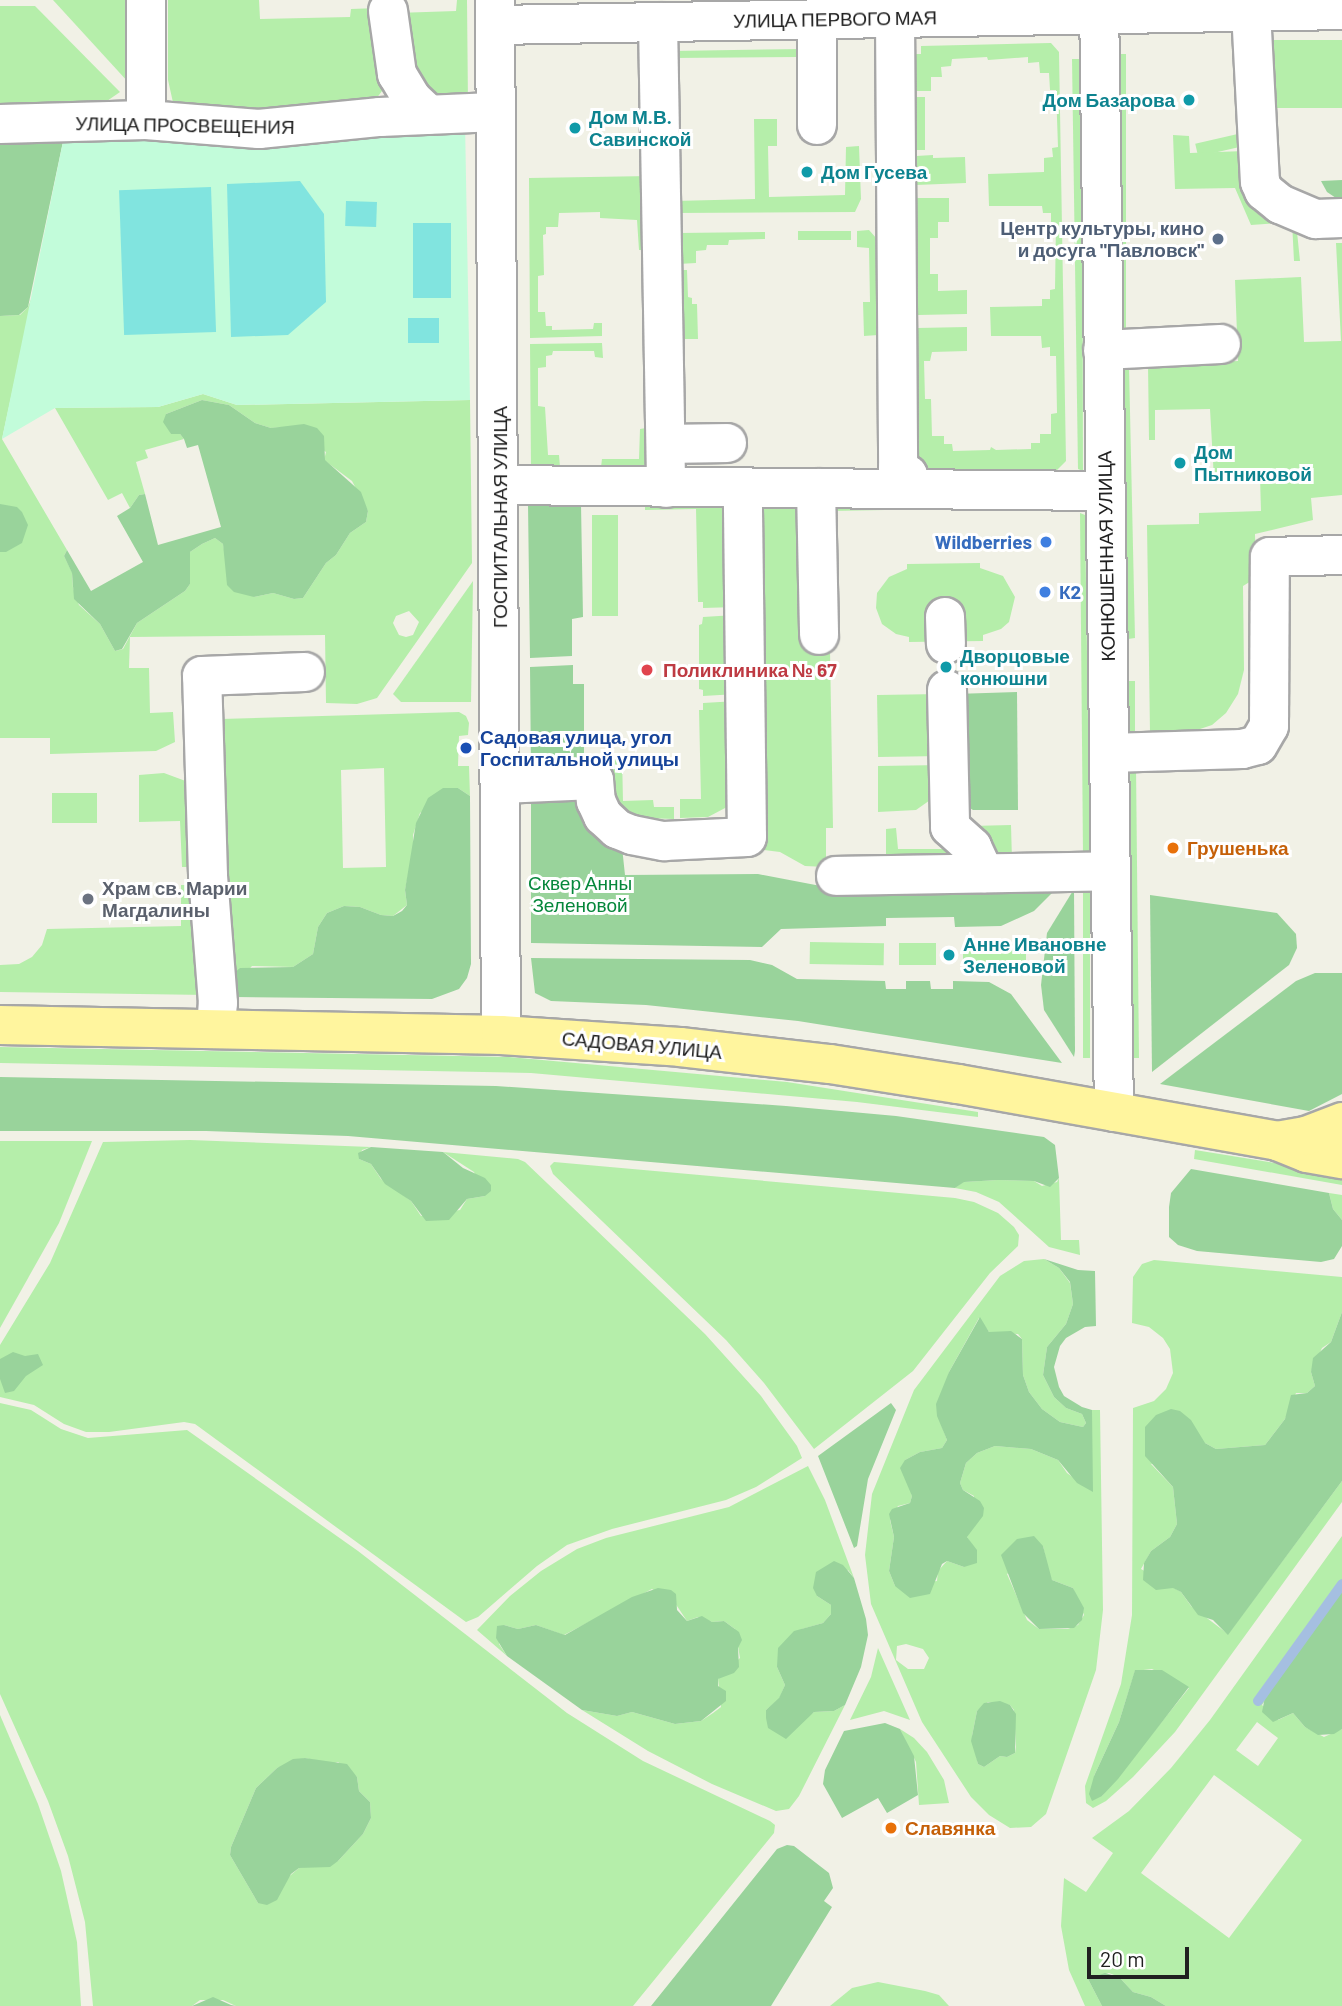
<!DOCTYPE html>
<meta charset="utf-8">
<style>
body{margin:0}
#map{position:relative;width:1342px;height:2006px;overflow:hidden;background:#f1f1e6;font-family:Barlow,sans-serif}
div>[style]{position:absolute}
.grass>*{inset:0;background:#b5eeaa;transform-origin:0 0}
.forest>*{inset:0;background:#99d39b}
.park>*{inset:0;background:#c2fcda}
.pitch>*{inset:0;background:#81e4df;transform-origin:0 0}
.stream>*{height:10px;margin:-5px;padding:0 5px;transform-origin:5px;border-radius:5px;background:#a5bfe1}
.roads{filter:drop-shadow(2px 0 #a7a7a7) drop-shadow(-2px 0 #a7a7a7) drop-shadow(0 2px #a7a7a7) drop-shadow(0 -2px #a7a7a7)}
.minor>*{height:38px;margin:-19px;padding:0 19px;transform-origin:19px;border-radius:19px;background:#fff}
.major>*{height:38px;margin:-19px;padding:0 19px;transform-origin:19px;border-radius:19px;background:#fff59e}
.dots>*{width:19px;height:19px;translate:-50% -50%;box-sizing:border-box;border:4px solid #fff;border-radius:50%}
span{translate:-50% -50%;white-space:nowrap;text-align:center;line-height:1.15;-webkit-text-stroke:6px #fff;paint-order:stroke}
.street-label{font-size:19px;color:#202020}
.culture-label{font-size:19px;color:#0d838f;font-weight:700}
.right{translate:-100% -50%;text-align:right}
.left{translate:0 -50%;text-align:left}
.service-label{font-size:19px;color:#4e5e75;font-weight:700}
.shop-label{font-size:19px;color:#366cbe;font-weight:700}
.health-label{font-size:19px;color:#be3a42;font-weight:700}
.transit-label{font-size:19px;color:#164399;font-weight:700}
.food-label{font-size:19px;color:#c56008;font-weight:700}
.park-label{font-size:19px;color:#06873b}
.worship-label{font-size:19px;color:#5b616d;font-weight:700}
.scale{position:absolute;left:1087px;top:1947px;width:102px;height:32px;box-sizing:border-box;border:4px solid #202020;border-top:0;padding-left:9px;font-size:21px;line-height:24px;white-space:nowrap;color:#202020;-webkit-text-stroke:5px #fff;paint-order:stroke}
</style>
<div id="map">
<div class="grass">
<div style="clip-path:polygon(53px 0,131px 0,129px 83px)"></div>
<div style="clip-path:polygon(168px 0,259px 0,260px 19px,350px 17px,351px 9px,378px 8px,385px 87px,373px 103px,300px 117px,174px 107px,168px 80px)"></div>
<div style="clip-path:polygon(457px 0,467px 0,468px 105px,448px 102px,422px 88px,396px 13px,456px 11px)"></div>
<div style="clip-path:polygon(0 6px,35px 6px,120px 92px,107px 101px,0 104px)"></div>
<div style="left:1342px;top:40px;width:68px;height:77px;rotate:90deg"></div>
<div style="clip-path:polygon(1051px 43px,1059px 52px,1066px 461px,1055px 472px,933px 476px,917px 460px,917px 328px,967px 327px,967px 351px,932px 352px,930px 361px,924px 361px,925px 399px,931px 399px,932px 436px,944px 436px,944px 444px,952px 444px,953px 451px,990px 450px,991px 447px,996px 450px,1031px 449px,1031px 443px,1040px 443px,1040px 434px,1051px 434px,1051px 414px,1057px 413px,1056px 356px,1050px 356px,1050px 347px,1042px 348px,1041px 336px,991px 336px,990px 307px,1042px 306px,1042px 299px,1050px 299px,1050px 290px,1055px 289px,1056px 223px,1051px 222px,1051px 213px,1043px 213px,1042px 206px,989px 206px,988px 174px,1044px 172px,1044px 158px,1053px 157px,1052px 148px,1058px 147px,1056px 90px,1050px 90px,1049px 73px,1040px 73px,1039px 62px,1028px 63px,1028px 57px,988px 60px,987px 57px,952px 59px,951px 66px,941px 67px,942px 77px,931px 77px,931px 91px,916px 91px,916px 54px,921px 54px,921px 46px)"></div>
<div style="clip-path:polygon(802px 49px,798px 57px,672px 58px,673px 51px)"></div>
<div style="left:1118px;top:54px;width:8px;height:281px"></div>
<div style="clip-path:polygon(1072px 59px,1082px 59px,1083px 471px,1078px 469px)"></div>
<div style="left:916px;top:97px;width:9px;height:53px"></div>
<div style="clip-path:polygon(754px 119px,777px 119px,777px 146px,768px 146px,769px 197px,845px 195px,846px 147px,859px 146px,861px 199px,855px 212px,674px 213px,674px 201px,755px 199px)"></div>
<div style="left:1242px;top:133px;width:13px;height:48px;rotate:77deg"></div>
<div style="clip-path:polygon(1173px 135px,1189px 136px,1190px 153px,1245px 151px,1246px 185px,1251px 203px,1263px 218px,1296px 222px,1300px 261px,1294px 261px,1292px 222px,1251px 225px,1235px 188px,1175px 189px)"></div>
<div style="clip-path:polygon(933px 155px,933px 158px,965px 157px,966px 183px,916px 185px,916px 156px)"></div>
<div style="clip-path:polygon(651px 176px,644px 250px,639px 250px,637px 220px,600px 218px,600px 212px,559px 213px,558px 227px,546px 227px,546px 234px,543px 235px,544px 275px,538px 276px,538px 312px,545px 312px,546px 326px,552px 326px,552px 330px,593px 329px,594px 323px,602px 323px,602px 336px,530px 338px,529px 178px)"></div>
<div style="clip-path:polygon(915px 198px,949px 198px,949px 222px,938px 222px,938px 238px,930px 238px,930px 274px,938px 274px,938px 291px,967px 290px,967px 314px,918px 315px)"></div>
<div style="clip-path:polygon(869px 230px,877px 239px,878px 335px,864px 336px,863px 302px,870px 302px,869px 248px,857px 247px,857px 231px)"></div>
<div style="left:798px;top:231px;width:53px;height:9px"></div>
<div style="clip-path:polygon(765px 232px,765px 239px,729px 240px,728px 245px,707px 245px,706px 250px,696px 251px,696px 263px,678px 264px,678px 233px)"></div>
<div style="clip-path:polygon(1336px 243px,1342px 243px,1342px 495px,1311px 498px,1313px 520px,1255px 534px,1256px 578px,1243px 586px,1244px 670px,1238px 694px,1226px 713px,1212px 725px,1197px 730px,1150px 733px,1147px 525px,1199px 524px,1199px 513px,1261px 511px,1260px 477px,1214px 479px,1210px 409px,1155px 410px,1155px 440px,1149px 440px,1148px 365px,1238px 361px,1235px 280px,1301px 277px,1304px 342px,1341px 341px)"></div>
<div style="clip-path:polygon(678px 270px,687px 270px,688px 297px,692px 298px,692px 304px,697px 304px,698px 339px,679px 339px)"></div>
<div style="clip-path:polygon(evenodd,33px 295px,2px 439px,67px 550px,64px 556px,72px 572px,73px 588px,79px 605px,100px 624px,115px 651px,123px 649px,137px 623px,185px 591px,190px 584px,190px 552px,202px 544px,215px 538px,223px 544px,226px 561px,254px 597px,273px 593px,294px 599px,303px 598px,326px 563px,336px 555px,350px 533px,366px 522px,368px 511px,352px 481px,324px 460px,326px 452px,288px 427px,271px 428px,255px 423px,229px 405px,202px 400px,166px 414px,171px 434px,180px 434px,184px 439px,145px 450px,148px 458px,136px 462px,145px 494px,139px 495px,130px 508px,122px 493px,108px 500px,55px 408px,158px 407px,203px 394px,237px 405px,470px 400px,472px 563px,377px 698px,357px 704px,326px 703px,325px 635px,130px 637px,129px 668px,149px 668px,150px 713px,173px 712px,175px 742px,156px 751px,50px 754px,50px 738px,0 738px,0 316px,20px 315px,28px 307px,33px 295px,409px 611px,419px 622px,413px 635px,406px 637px,399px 635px,393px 623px,396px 616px,409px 611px)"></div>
<div style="clip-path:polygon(602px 343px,603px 358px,595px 357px,594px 351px,553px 351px,552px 355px,546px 356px,546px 367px,538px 368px,538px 406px,545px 407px,548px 455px,559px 455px,560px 467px,601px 467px,602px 459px,639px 459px,640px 429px,646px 428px,654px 475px,531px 470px,530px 344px)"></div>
<div style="clip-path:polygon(1120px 366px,1129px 366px,1135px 638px,1128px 639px)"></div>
<div style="clip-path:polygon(645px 499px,726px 503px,736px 607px,703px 608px,703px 602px,698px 602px,696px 509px,645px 510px)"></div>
<div style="clip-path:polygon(759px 500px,791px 503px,798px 508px,830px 649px,833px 828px,826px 828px,826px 867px,805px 866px,780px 852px,757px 849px)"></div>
<div style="clip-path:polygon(832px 505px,939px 506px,939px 509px,831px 511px)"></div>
<div style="clip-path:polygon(1080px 513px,1085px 515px,1090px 858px,1083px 855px)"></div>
<div style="left:592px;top:515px;width:26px;height:101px"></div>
<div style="clip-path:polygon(980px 563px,980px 568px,1003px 576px,1015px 597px,1009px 622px,1001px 629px,983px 635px,983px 641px,909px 642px,909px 637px,896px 634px,882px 624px,876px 608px,877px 593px,889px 577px,907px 569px,907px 564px)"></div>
<div style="clip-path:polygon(473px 581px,471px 702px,401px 702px,393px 694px)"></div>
<div style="clip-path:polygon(735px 615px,737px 694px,703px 696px,703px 690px,699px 689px,699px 625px,702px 624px,703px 617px)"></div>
<div style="left:1129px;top:681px;width:6px;height:52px"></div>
<div style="left:941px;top:694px;width:62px;height:64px;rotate:89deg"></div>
<div style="clip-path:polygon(737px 701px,727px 807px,708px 817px,680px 818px,680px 799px,701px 799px,699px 710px,703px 710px,703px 703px)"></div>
<div style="clip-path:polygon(evenodd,459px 712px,466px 716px,469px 723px,468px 735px,459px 736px,458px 766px,469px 766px,470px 796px,458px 788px,420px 813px,413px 835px,413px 851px,405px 890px,407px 905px,393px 916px,381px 915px,360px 907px,344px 906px,327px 913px,318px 927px,313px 954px,293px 967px,252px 966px,226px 995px,221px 719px,459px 712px,384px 768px,386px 867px,343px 868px,341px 770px,384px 768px)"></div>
<div style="clip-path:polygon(622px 755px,623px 801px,653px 800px,654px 807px,674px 807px,674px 819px,617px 817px,606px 775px,608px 763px)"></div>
<div style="clip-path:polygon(942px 765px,933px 798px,916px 810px,878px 812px,878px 766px)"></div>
<div style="clip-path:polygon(1130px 766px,1136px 766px,1139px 1058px,1132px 1058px)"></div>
<div style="clip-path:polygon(164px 773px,199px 786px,189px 867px,182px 867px,180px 821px,139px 822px,139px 775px)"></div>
<div style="left:52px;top:793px;width:45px;height:30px"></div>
<div style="clip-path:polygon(1011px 825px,1012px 861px,997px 862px,971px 826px)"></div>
<div style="clip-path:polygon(896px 828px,898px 849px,957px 849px,963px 854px,886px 864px,886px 829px)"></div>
<div style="clip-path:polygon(189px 879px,208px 995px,0 992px,0 965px,19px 964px,32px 957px,42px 945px,47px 929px,181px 926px,181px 885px,189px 885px)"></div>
<div style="left:1083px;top:891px;width:7px;height:167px"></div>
<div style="left:810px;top:942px;width:74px;height:22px;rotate:1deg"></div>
<div style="left:899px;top:943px;width:37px;height:22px"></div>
<div style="left:963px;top:944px;width:63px;height:22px"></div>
<div style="clip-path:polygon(0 1047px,509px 1057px,787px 1082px,978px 1112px,978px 1117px,857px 1102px,531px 1073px,0 1063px)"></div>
<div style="clip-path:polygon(190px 1140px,371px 1147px,362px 1150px,359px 1159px,371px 1164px,381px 1179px,411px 1201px,421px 1216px,460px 1210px,467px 1199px,485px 1196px,474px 1172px,443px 1152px,518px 1159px,525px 1162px,705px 1334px,761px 1396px,797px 1446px,802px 1458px,756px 1487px,726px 1500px,612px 1529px,567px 1545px,537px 1566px,478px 1617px,466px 1622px,195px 1424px,184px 1422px,109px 1432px,86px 1432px,64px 1424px,34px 1405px,0 1397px,0 1345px,50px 1263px,103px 1142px)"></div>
<div style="clip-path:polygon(0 1141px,92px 1141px,59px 1223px,0 1328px)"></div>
<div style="clip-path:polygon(1195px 1150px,1342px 1174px,1342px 1185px,1194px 1159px)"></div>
<div style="clip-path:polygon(554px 1162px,955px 1198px,974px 1202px,998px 1213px,1014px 1227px,1019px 1235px,1018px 1246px,990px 1273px,913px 1371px,814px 1449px,764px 1383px,726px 1340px,553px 1174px,550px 1166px)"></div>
<div style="clip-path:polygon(1059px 1178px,1061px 1240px,1079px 1240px,1080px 1255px,1049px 1247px,999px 1202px,976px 1192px,955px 1188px,963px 1182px,998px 1180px,1034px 1181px,1042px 1186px,1057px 1182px)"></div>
<div style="clip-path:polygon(1329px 1193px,1342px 1195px,1342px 1220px,1333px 1209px)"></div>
<div style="clip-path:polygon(evenodd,1044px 1259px,1059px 1268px,1070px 1283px,1073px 1304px,1066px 1324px,1047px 1347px,1043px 1375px,1054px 1397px,1066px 1408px,1082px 1414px,1086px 1423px,1083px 1427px,1060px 1422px,1042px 1409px,1029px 1392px,1023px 1375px,1022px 1339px,1018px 1334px,989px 1332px,979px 1318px,949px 1372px,941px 1424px,947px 1440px,942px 1448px,920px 1452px,905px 1460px,912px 1496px,910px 1503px,898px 1506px,890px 1520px,894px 1537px,889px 1571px,895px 1586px,937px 1581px,938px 1571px,947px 1561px,964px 1567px,972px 1545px,967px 1537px,974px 1496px,963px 1490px,960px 1483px,966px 1463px,977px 1453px,995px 1446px,1031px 1449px,1058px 1460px,1067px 1473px,1092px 1491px,1092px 1410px,1100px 1410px,1103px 1610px,1096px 1670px,1046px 1814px,1031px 1827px,1010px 1828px,989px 1815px,971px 1797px,922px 1722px,871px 1604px,865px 1555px,872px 1494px,914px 1390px,1000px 1276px,1024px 1261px,1044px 1259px,1043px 1546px,1049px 1575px,1052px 1580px,1073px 1588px,1084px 1615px,1078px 1625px,1068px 1629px,1039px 1629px,1027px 1620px,1007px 1574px,1043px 1546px,1044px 1259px,906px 1644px,923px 1649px,929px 1658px,924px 1669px,908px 1669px,896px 1660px,897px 1646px,906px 1644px,1044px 1259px,988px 1702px,1010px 1705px,1014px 1710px,1016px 1747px,1015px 1753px,1007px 1757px,1000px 1756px,984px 1767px,978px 1764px,972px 1736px,977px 1711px,988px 1702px)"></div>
<div style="clip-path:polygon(evenodd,1154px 1260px,1342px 1277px,1342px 1312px,1331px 1342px,1322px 1348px,1311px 1372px,1315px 1386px,1307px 1393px,1296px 1393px,1285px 1419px,1265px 1445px,1216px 1449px,1205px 1443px,1151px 1464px,1173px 1487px,1177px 1524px,1170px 1537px,1151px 1551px,1141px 1569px,1181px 1592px,1191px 1606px,1228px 1634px,1342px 1481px,1342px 1502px,1175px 1732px,1133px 1777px,1106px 1801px,1093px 1808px,1086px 1803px,1085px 1786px,1121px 1684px,1132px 1615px,1133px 1408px,1154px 1401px,1166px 1389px,1173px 1373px,1170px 1349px,1163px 1338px,1149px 1327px,1132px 1323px,1133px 1277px,1142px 1264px,1154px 1260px,1152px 1669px,1189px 1688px,1102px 1796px,1094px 1776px,1119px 1722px,1135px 1671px,1152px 1669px)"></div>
<div style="clip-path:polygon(evenodd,0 1403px,31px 1410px,61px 1429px,88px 1438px,187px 1430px,358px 1551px,567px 1713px,643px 1761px,770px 1821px,775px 1825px,774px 1833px,633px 2006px,236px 2006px,223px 2000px,200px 2000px,192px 2006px,93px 2006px,85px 1922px,68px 1856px,48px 1801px,0 1694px,0 1403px,305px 1758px,331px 1764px,338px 1762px,357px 1777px,359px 1791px,370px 1802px,371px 1818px,363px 1834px,338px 1861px,299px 1868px,258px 1903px,230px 1855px,231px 1847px,256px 1788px,277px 1768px,305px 1758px)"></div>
<div style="clip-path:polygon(808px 1466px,825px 1500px,854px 1578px,848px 1570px,817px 1596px,831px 1605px,831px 1614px,823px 1623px,802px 1629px,777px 1667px,785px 1685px,779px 1699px,766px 1710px,804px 1719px,814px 1712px,834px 1711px,845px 1705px,799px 1796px,789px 1809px,776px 1811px,712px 1784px,648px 1751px,582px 1710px,617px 1716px,632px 1712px,675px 1724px,701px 1721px,713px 1713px,721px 1707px,718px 1679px,740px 1658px,735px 1629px,724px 1621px,712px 1622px,698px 1617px,687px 1621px,675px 1603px,652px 1589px,564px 1635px,536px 1625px,518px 1629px,504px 1625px,499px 1644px,507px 1656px,477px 1630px,510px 1596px,541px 1571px,577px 1549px,606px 1538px,729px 1507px)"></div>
<div style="clip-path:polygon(evenodd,1342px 1536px,1342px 1591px,1262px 1705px,1278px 1720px,1293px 1713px,1305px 1727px,1324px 1737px,1342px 1729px,1342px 2006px,1166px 2006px,1151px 1997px,1133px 1992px,1119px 1977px,1109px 1973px,1088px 1979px,1102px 2006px,1085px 2006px,1069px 1970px,1061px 1926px,1064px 1878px,1086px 1892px,1113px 1853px,1092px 1838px,1129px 1811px,1171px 1768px,1210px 1720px,1342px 1536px,1257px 1722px,1278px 1738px,1258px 1766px,1236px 1750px,1257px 1722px,1342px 1536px,1214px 1775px,1302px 1840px,1229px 1938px,1141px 1873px,1214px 1775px)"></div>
<div style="clip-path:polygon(878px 1648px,910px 1720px,884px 1711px,850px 1720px,871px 1677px)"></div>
<div style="clip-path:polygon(0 1715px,38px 1804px,61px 1871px,77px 1942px,81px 2006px,0 2006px)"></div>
<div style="clip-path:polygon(900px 1729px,914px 1738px,927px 1752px,944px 1780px,949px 1803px,919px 1805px,916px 1762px)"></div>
<div style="clip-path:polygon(878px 1982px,925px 1991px,939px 1995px,949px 2006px,830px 2006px,852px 1988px)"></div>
</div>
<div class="forest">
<div style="clip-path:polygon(65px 132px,28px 307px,19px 315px,0 316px,0 134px)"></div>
<div style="clip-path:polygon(1342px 180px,1342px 202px,1327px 192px,1321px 181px)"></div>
<div style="clip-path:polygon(202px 400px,229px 405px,255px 423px,271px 428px,304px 424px,317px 428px,324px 436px,325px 460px,361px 492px,368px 511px,366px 522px,350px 533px,336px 555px,326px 563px,303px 598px,294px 599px,273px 593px,254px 597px,234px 592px,227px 585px,223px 544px,215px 538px,202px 544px,190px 552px,190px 584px,185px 591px,137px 623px,122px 649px,115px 651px,100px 624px,74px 599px,72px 573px,64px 556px,67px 550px,91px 591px,143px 562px,117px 516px,130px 508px,139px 495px,145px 494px,158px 545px,221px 527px,198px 445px,187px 448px,184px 439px,180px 434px,171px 434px,163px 422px,166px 414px)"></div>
<div style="clip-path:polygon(0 504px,17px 507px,22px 512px,28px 525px,22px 543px,6px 552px,0 552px)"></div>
<div style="clip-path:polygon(528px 504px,581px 504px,583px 617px,572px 619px,572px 656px,530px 658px)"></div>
<div style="clip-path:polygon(573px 665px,573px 684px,584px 684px,584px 755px,581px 762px,531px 774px,530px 667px)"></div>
<div style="clip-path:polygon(1017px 692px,1018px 810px,973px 810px,968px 807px,955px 694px)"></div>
<div style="clip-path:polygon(443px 788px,458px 788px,470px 796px,471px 964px,467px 978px,459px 989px,432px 999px,235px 997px,233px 974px,240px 968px,293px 967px,313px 954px,318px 927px,327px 913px,344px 906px,360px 907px,381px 915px,393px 916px,402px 911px,407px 905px,405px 890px,416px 823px,428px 798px)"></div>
<div style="clip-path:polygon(531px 791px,570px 791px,622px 847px,625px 875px,758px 874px,826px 887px,1063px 882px,1034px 911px,1001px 926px,955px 927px,954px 917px,886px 918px,886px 926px,781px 929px,762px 947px,531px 943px)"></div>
<div style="clip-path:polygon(1074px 889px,1075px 1051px,1074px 1057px,1044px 1010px,1041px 985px,1047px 933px)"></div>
<div style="clip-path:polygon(1150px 895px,1277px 913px,1296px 934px,1297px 948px,1289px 965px,1152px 1072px)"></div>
<div style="clip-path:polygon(531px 958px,750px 960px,772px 965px,797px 979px,885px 981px,886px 989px,906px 989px,906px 981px,930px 981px,931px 989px,953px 989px,953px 981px,989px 982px,1011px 994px,1062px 1063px,798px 1021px,646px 1005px,551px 1001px,535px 993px)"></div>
<div style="clip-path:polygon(1315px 973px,1342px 973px,1342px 1094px,1309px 1111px,1160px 1084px,1296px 981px)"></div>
<div style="clip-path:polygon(0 1077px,496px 1086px,786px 1106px,896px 1116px,1044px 1137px,1055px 1145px,1059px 1178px,1050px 1187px,1034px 1181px,998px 1180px,964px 1182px,955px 1188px,348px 1136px,206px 1131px,0 1131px)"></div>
<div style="clip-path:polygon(371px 1147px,443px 1152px,463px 1168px,485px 1178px,491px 1185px,491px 1191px,485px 1196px,467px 1199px,449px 1220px,426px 1221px,411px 1201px,385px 1184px,371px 1164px,359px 1159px,358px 1153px)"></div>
<div style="clip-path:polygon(1191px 1169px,1329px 1193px,1333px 1209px,1342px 1220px,1342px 1246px,1334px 1259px,1321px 1262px,1197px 1251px,1178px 1245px,1169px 1237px,1169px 1207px,1171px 1193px)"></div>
<div style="clip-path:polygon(1044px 1259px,1078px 1270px,1095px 1271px,1096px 1326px,1085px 1327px,1066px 1338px,1060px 1346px,1054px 1367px,1059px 1387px,1064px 1396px,1082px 1407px,1092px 1410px,1093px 1492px,1077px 1483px,1058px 1460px,1031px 1449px,995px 1446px,977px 1453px,966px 1463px,960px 1483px,963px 1490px,980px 1501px,984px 1508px,983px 1516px,967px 1537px,977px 1550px,977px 1563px,964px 1567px,947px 1561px,942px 1564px,930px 1594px,910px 1598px,895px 1586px,889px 1571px,894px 1537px,889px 1514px,892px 1509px,910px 1503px,912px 1496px,900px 1468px,905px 1460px,920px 1452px,942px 1448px,947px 1440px,937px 1416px,936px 1404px,949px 1372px,980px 1317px,989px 1332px,1011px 1331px,1022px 1339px,1023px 1375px,1029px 1392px,1042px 1409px,1060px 1422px,1083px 1427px,1086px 1423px,1082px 1414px,1066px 1408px,1054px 1397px,1043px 1375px,1047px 1347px,1066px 1324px,1073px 1304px,1070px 1282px,1059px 1268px)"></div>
<div style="clip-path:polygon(1342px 1312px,1342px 1481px,1228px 1635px,1213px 1620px,1198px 1615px,1181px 1592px,1173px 1588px,1156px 1590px,1143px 1580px,1144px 1563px,1151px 1551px,1170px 1537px,1177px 1524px,1173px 1487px,1145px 1456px,1145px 1427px,1156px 1415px,1171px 1409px,1180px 1411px,1191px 1420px,1205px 1443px,1216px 1449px,1265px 1445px,1285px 1419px,1291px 1395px,1307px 1393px,1315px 1386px,1311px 1372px,1313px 1358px,1331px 1342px)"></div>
<div style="clip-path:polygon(13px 1352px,25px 1356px,38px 1354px,43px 1365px,26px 1376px,14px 1391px,5px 1393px,0 1379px,0 1359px)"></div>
<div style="clip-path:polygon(891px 1403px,896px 1410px,868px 1479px,857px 1546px,854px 1548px,818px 1456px)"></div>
<div style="clip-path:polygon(1034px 1536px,1043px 1546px,1052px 1580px,1073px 1588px,1084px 1608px,1082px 1620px,1074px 1628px,1039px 1629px,1023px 1613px,1001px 1555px,1017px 1539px)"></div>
<div style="clip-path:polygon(834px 1561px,843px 1565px,854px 1578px,866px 1619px,868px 1635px,861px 1667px,845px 1705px,834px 1711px,814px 1712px,786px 1739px,768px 1728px,766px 1718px,766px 1710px,779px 1698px,785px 1685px,777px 1667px,778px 1648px,794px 1631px,823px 1623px,831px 1614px,831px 1605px,817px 1596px,813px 1588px,816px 1572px)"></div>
<div style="clip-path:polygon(658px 1588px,671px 1590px,676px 1594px,677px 1610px,687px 1621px,702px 1616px,712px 1622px,724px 1621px,739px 1632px,742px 1640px,738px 1648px,739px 1667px,734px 1673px,718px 1679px,718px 1686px,726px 1691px,726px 1701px,701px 1721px,675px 1724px,632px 1712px,617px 1716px,582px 1710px,507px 1656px,496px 1638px,497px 1626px,504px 1625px,518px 1629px,536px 1625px,565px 1635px,632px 1597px)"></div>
<div style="clip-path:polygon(1342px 1591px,1342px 1729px,1334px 1734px,1318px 1735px,1305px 1727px,1293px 1713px,1273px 1722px,1262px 1712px,1265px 1697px)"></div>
<div style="clip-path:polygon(1135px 1670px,1162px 1670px,1189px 1687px,1118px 1779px,1102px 1796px,1092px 1801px,1089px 1794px,1094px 1776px,1119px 1722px)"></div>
<div style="clip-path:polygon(1000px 1701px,1010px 1705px,1016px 1714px,1015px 1753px,1007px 1757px,1000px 1756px,984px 1767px,978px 1764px,971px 1741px,977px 1711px,984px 1703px)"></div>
<div style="clip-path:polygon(885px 1723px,900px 1729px,914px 1756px,918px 1795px,887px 1813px,878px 1798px,842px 1818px,823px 1784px,825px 1770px,844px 1731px)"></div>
<div style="clip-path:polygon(305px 1758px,347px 1764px,357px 1777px,359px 1791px,370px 1802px,371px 1818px,363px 1834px,338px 1861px,330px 1867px,299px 1868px,291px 1874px,277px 1900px,267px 1905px,258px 1903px,230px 1855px,231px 1847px,256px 1788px,277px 1768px,293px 1759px)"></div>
<div style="clip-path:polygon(787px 1845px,794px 1846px,829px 1873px,833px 1888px,824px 1901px,832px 1907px,771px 2006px,651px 2006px,777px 1849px)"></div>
<div style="clip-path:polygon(1105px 1973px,1119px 1977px,1133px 1992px,1151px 1997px,1166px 2006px,1102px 2006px,1088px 1979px)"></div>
<div style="clip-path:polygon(213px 1997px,231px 2005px,236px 2006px,192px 2006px)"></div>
</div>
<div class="park">
<div style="clip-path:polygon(465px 122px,470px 400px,237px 405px,203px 394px,158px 407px,55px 408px,2px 439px,65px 132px)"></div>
</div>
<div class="pitch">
<div style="clip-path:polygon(300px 181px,324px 214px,326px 302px,288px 335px,231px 337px,227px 184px)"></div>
<div style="left:211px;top:187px;width:145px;height:92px;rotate:88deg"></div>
<div style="left:346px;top:201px;width:31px;height:25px;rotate:2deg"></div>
<div style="left:413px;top:223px;width:38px;height:75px"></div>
<div style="left:408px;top:318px;width:31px;height:25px"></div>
</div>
<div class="stream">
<div style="left:1258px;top:1701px;width:144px;rotate:-54.3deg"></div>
</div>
<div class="roads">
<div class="minor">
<div style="left:495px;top:0;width:1035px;rotate:89.67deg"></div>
<div style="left:1099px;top:0;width:1112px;rotate:89.23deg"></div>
<div style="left:388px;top:11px;width:64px;rotate:81.9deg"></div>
<div style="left:397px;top:74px;width:29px;rotate:59deg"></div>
<div style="left:412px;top:99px;width:23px;rotate:43deg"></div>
<div style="left:1251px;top:11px;width:171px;rotate:87deg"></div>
<div style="left:1260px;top:182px;width:10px;rotate:66deg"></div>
<div style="left:1264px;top:191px;width:21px;rotate:39deg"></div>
<div style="left:1280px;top:204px;width:39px;rotate:23deg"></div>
<div style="left:1316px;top:219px;width:26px;rotate:-2deg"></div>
<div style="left:895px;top:18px;width:450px;rotate:89.6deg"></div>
<div style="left:898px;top:468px;width:12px;rotate:35deg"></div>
<div style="left:908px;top:475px;width:13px;rotate:90deg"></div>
<div style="left:658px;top:22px;width:466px;rotate:89deg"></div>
<div style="left:495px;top:25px;width:847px;rotate:-1.01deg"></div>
<div style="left:146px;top:120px;width:120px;rotate:-90deg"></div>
<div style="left:0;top:124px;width:146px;rotate:-1.6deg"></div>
<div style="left:146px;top:120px;width:113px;rotate:4.6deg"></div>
<div style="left:259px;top:129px;width:122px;rotate:-5.7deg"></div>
<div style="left:380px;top:117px;width:116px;rotate:-2.5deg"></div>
<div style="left:817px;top:125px;width:105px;rotate:-90deg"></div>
<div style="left:1103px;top:350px;width:118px;rotate:-2.9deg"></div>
<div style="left:666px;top:444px;width:61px;rotate:-0.9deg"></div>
<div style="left:500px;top:485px;width:604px;rotate:0.57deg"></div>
<div style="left:816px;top:488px;width:147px;rotate:88.8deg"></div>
<div style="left:945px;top:617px;width:27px;rotate:88deg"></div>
<div style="left:947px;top:690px;width:137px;rotate:88.7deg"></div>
<div style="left:950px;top:827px;width:30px;rotate:42deg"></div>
<div style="left:972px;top:847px;width:29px;rotate:65deg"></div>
<div style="left:1109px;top:753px;width:133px;rotate:-1.7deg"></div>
<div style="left:1242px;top:749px;width:16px;rotate:-14deg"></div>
<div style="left:1258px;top:745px;width:22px;rotate:-60deg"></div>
<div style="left:1269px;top:726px;width:169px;rotate:-89.7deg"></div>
<div style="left:1270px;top:557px;width:72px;rotate:-1.6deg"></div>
<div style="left:501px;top:784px;width:93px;rotate:-2.5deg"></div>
<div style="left:594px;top:780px;width:21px;rotate:85deg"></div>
<div style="left:596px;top:801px;width:17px;rotate:65deg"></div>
<div style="left:603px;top:816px;width:19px;rotate:43deg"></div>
<div style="left:617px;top:829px;width:16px;rotate:22deg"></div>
<div style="left:632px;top:835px;width:33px;rotate:11deg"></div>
<div style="left:664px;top:841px;width:83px;rotate:-2.8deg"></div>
<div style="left:747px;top:837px;width:349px;rotate:-90.7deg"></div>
<div style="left:836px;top:876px;width:274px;rotate:-1deg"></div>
<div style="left:216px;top:1029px;width:26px;rotate:-86deg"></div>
<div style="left:218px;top:1003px;width:128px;rotate:-94.5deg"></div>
<div style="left:208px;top:875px;width:199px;rotate:-91.7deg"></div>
<div style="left:202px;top:676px;width:103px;rotate:-2.2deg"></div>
</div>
<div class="major">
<div style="left:0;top:1025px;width:501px;rotate:1.14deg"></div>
<div style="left:501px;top:1035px;width:179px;rotate:3.8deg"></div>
<div style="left:680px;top:1047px;width:151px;rotate:6.5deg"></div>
<div style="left:830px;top:1064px;width:130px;rotate:8.9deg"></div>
<div style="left:958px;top:1084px;width:324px;rotate:10.1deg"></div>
<div style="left:1277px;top:1141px;width:32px;rotate:22deg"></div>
<div style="left:1307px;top:1153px;width:36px;rotate:10deg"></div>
<div style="left:1277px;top:1141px;width:29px;rotate:-10deg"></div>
<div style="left:1306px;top:1136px;width:39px;rotate:-21deg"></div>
</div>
</div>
<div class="dots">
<div style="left:1189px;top:100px;background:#0f9aa8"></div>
<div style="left:575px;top:128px;background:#0f9aa8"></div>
<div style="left:807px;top:172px;background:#0f9aa8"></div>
<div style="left:1218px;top:239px;background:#5c6f8a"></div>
<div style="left:1180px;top:463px;background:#0f9aa8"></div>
<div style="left:1046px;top:542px;background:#3f7fe0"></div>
<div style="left:1045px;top:592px;background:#3f7fe0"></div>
<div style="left:946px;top:667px;background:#0f9aa8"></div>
<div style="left:647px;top:670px;background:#e0444e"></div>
<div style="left:466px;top:748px;background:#1a4fb4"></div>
<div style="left:1173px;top:848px;background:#e8710a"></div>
<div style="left:88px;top:899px;background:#6b7280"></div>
<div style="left:949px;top:955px;background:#0f9aa8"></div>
<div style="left:891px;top:1828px;background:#e8710a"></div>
</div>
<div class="street-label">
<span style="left:835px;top:19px;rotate:-1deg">УЛИЦА ПЕРВОГО МАЯ</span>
<span style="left:185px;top:125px;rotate:1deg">УЛИЦА ПРОСВЕЩЕНИЯ</span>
<span style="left:500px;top:517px;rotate:-90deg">ГОСПИТАЛЬНАЯ УЛИЦА</span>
<span style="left:1106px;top:556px;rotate:-91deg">КОНЮШЕННАЯ УЛИЦА</span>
<span style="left:642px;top:1045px;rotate:5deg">САДОВАЯ УЛИЦА</span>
</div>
<div class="culture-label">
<span class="right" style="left:1175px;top:100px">Дом Базарова</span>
<span class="left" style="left:589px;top:128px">Дом М.В.<br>Савинской</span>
<span class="left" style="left:821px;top:172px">Дом Гусева</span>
<span class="left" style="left:1194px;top:463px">Дом<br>Пытниковой</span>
<span class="left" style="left:960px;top:667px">Дворцовые<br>конюшни</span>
<span class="left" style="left:963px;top:955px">Анне Ивановне<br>Зеленовой</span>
</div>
<div class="service-label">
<span class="right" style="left:1204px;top:239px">Центр культуры, кино<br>и досуга "Павловск"</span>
</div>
<div class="shop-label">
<span class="right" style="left:1032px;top:542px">Wildberries</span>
<span class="left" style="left:1059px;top:592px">К2</span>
</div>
<div class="health-label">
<span class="left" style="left:663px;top:670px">Поликлиника № 67</span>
</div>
<div class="transit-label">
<span class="left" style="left:480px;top:748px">Садовая улица, угол<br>Госпитальной улицы</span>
</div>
<div class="food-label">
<span class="left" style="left:1187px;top:848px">Грушенька</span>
<span class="left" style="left:905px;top:1828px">Славянка</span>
</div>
<div class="park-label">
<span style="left:580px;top:894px">Сквер Анны<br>Зеленовой</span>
</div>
<div class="worship-label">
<span class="left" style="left:102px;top:899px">Храм св. Марии<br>Магдалины</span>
</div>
<div class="scale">20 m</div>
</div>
